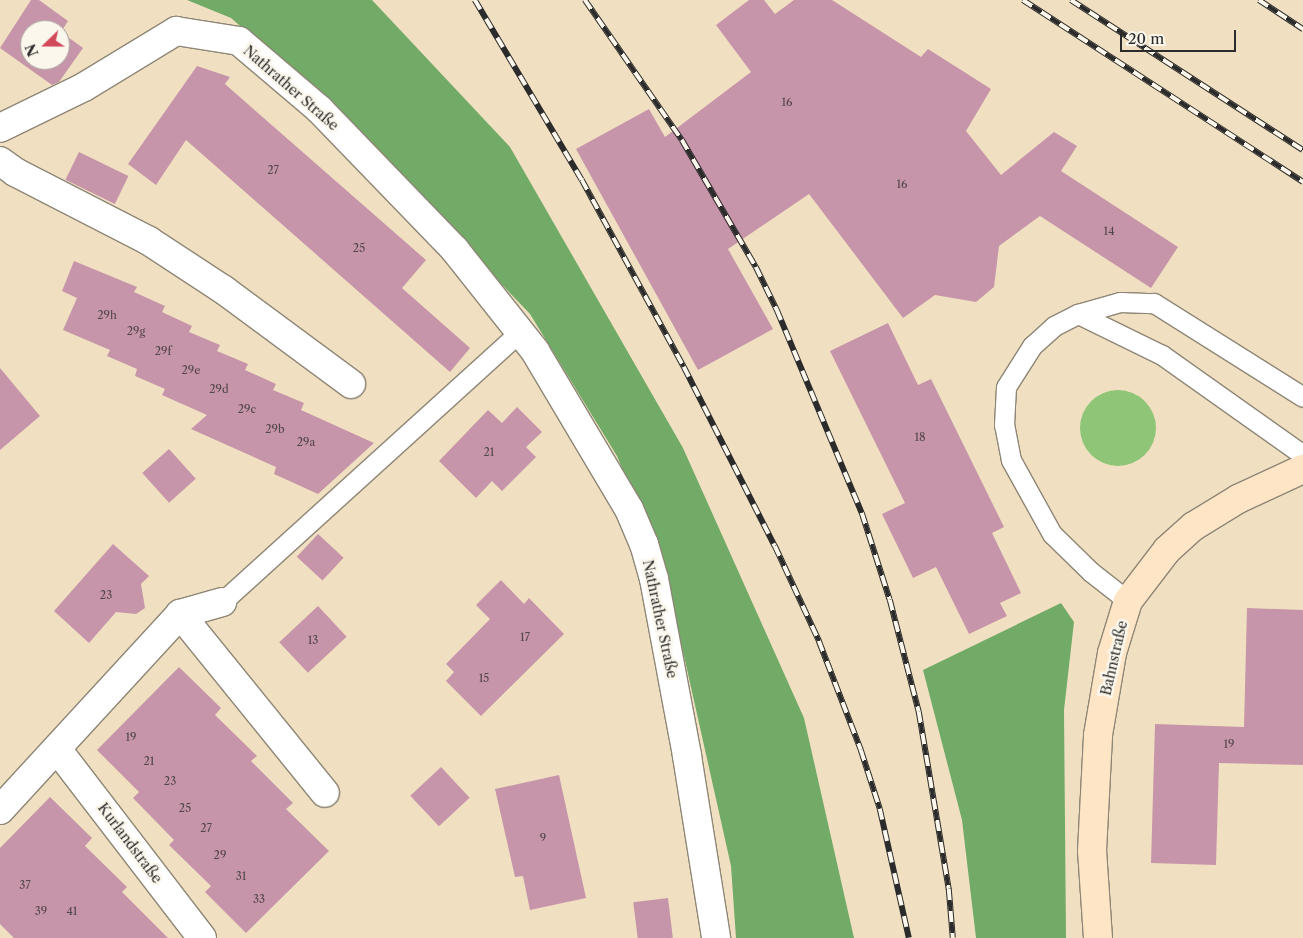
<!DOCTYPE html>
<meta charset="utf-8">
<style>
body{margin:0}
#map{position:relative;width:1303px;height:938px;overflow:hidden;background:#f0e0c1;font-family:"Libre Caslon Text",serif}
div>[style]{position:absolute}
.green>*{inset:0;background:#8ec577}
.round{border-radius:50%}
.forest>*{inset:0;background:#72aa68}
.building>*{inset:0;background:#c795a9;transform-origin:0 0}
.roads{filter:drop-shadow(1px 0 #8e8676) drop-shadow(-1px 0 #8e8676) drop-shadow(0 1px #8e8676) drop-shadow(0 -1px #8e8676)}
.lane>*{height:19px;margin:-9.5px;padding:0 9.5px;transform-origin:9.5px;border-radius:9.5px;background:#fff}
.street>*{height:28px;margin:-14px;padding:0 14px;transform-origin:14px;border-radius:14px;background:#fff}
.secondary>*{height:28px;margin:-14px;padding:0 14px;transform-origin:14px;border-radius:14px;background:#fde5c5}
.rail>*{height:5.5px;margin-top:-2.75px;transform-origin:0;background:repeating-linear-gradient(90deg,#fbf7ec 0 11px,#2b2b2b 0 22px);box-sizing:border-box;border-block:1px solid #2b2b2b}
span{translate:-50% -50%;white-space:nowrap;text-align:center;line-height:1.15;-webkit-text-stroke:5px #fbf7ec;paint-order:stroke}
.number-label{font-size:11px;color:#52464a}
.number-label span{-webkit-text-stroke-width:0}
.street-label{font-size:14px;color:#2b2b2b}
.north{position:absolute;left:20px;top:20px;width:50px;height:50px;box-sizing:border-box;background:#fbf7ec;border:1px solid #a8a59f;border-radius:50%;rotate:248deg;font-size:14px;font-weight:700;line-height:20px;text-align:center;color:#2b2b2b}
.north::after{content:'';display:block;margin:auto;width:18px;height:22px;background:#d1495b;clip-path:polygon(50% 0,100% 100%,50% 72%,0 100%)}
.scale{position:absolute;left:1120px;top:30px;width:116px;height:22px;box-sizing:border-box;border:2px solid #2b2b2b;border-top:0;padding-left:6px;font-size:15px;line-height:18px;white-space:nowrap;color:#2b2b2b;-webkit-text-stroke:4px #fbf7ec;paint-order:stroke}
</style>
<div id="map">
<div class="green">
<div class="round" style="left:1080px;top:390px;width:76px;height:76px"></div>
</div>
<div class="forest">
<div style="clip-path:polygon(187px 0,372px 0,510px 147px,683px 448px,804px 718px,854px 938px,736px 938px,731px 866px,665px 571px,617px 456px,530px 314px,329px 103px,231px 18px)"></div>
<div style="clip-path:polygon(1061px 603px,1074px 622px,1064px 710px,1066px 938px,976px 938px,962px 820px,923px 670px)"></div>
</div>
<div class="building">
<div style="clip-path:polygon(evenodd,31px 0,39px 0,68px 21px,61px 32px,83px 48px,59px 82px,52px 85px,0 48px,31px 0,30px 30px,60px 30px,60px 60px,30px 60px,30px 30px)"></div>
<div style="clip-path:polygon(749px 0,764px 0,775px 14px,794px 0,832px 0,921px 57px,928px 49px,991px 89px,966px 131px,1001px 175px,1054px 132px,1077px 146px,1061px 171px,1178px 247px,1151px 288px,1040px 216px,999px 246px,994px 287px,976px 302px,935px 295px,903px 318px,809px 194px,728px 249px,773px 329px,698px 370px,576px 149px,649px 109px,665px 137px,751px 72px,716px 25px)"></div>
<div style="clip-path:polygon(197px 66px,230px 77px,225px 84px,426px 260px,402px 288px,470px 348px,450px 372px,186px 140px,156px 185px,128px 164px)"></div>
<div style="left:79px;top:152px;width:55px;height:31px;rotate:26deg"></div>
<div style="clip-path:polygon(74px 261px,137px 287px,134px 292px,165px 306px,162px 312px,192px 326px,189px 332px,220px 345px,217px 351px,248px 364px,245px 370px,276px 384px,273px 390px,304px 403px,301px 410px,374px 443px,318px 494px,274px 474px,276px 467px,191px 429px,207px 415px,162px 395px,165px 389px,135px 376px,137px 369px,107px 356px,110px 350px,63px 330px,77px 298px,62px 291px)"></div>
<div style="clip-path:polygon(888px 323px,918px 385px,931px 379px,1004px 527px,992px 533px,1021px 593px,1000px 603px,1007px 616px,969px 634px,936px 567px,913px 578px,882px 514px,905px 503px,830px 351px)"></div>
<div style="clip-path:polygon(0 368px,40px 416px,0 450px)"></div>
<div style="clip-path:polygon(517px 407px,542px 432px,526px 447px,536px 457px,502px 491px,492px 481px,476px 498px,439px 461px,488px 410px,502px 423px)"></div>
<div style="left:169px;top:449px;width:40px;height:36px;rotate:48deg"></div>
<div style="left:318px;top:534px;width:35px;height:31px;rotate:43deg"></div>
<div style="clip-path:polygon(113px 544px,149px 576px,141px 584px,145px 608px,136px 614px,116px 612px,89px 643px,54px 611px)"></div>
<div style="clip-path:polygon(501px 580px,524px 604px,529px 598px,564px 634px,481px 716px,446px 681px,454px 672px,446px 664px,490px 619px,476px 605px)"></div>
<div style="left:318px;top:606px;width:42px;height:53px;rotate:47deg"></div>
<div style="clip-path:polygon(1247px 608px,1303px 610px,1303px 765px,1219px 763px,1216px 865px,1151px 863px,1155px 724px,1244px 727px)"></div>
<div style="clip-path:polygon(179px 667px,221px 708px,215px 715px,257px 756px,251px 761px,293px 803px,286px 809px,329px 851px,246px 933px,205px 892px,211px 886px,169px 845px,174px 840px,133px 798px,139px 792px,97px 750px)"></div>
<div style="left:441px;top:767px;width:42px;height:42px;rotate:47deg"></div>
<div style="clip-path:polygon(559px 775px,586px 898px,530px 910px,523px 876px,515px 877px,495px 789px)"></div>
<div style="clip-path:polygon(50px 797px,92px 838px,85px 846px,127px 887px,122px 892px,168px 938px,14px 938px,0 924px,0 848px)"></div>
<div style="left:668px;top:898px;width:40px;height:35px;rotate:83deg"></div>
</div>
<div class="roads">
<div class="lane">
<div style="left:1078px;top:314px;width:93px;rotate:26deg"></div>
<div style="left:1162px;top:355px;width:173px;rotate:35.3deg"></div>
<div style="left:1128px;top:601px;width:47px;rotate:-141.9deg"></div>
<div style="left:1091px;top:572px;width:54px;rotate:-135.7deg"></div>
<div style="left:1052px;top:534px;width:85px;rotate:-119deg"></div>
<div style="left:1011px;top:460px;width:36px;rotate:-101deg"></div>
<div style="left:1004px;top:425px;width:38px;rotate:-87deg"></div>
<div style="left:1006px;top:387px;width:49px;rotate:-57.6deg"></div>
<div style="left:1032px;top:346px;width:30px;rotate:-42deg"></div>
<div style="left:1054px;top:326px;width:27px;rotate:-27deg"></div>
<div style="left:1078px;top:314px;width:44px;rotate:-15.9deg"></div>
<div style="left:1120px;top:302px;width:34px;rotate:2deg"></div>
<div style="left:1154px;top:303px;width:176px;rotate:32.2deg"></div>
<div style="left:222px;top:602px;width:402px;rotate:-42.2deg"></div>
</div>
<div class="street">
<div style="left:0;top:128px;width:93px;rotate:-26deg"></div>
<div style="left:84px;top:87px;width:108px;rotate:-31.3deg"></div>
<div style="left:176px;top:31px;width:64px;rotate:9deg"></div>
<div style="left:239px;top:41px;width:106px;rotate:40.4deg"></div>
<div style="left:320px;top:110px;width:194px;rotate:46deg"></div>
<div style="left:455px;top:250px;width:129px;rotate:51.6deg"></div>
<div style="left:535px;top:351px;width:184px;rotate:59.3deg"></div>
<div style="left:629px;top:509px;width:38px;rotate:67deg"></div>
<div style="left:644px;top:544px;width:36px;rotate:74deg"></div>
<div style="left:654px;top:579px;width:180px;rotate:79.4deg"></div>
<div style="left:687px;top:756px;width:184px;rotate:80.9deg"></div>
<div style="left:0;top:161px;width:19px;rotate:36deg"></div>
<div style="left:15px;top:172px;width:151px;rotate:27.2deg"></div>
<div style="left:149px;top:241px;width:90px;rotate:33.2deg"></div>
<div style="left:224px;top:290px;width:158px;rotate:36.5deg"></div>
<div style="left:180px;top:614px;width:230px;rotate:51deg"></div>
<div style="left:57px;top:749px;width:238px;rotate:52.5deg"></div>
<div style="left:0;top:810px;width:266px;rotate:-47.4deg"></div>
<div style="left:180px;top:614px;width:44px;rotate:-15.9deg"></div>
</div>
<div class="secondary">
<div style="left:1098px;top:938px;width:87px;rotate:-93.9deg"></div>
<div style="left:1092px;top:851px;width:116px;rotate:-87deg"></div>
<div style="left:1098px;top:735px;width:83px;rotate:-80.3deg"></div>
<div style="left:1112px;top:653px;width:54px;rotate:-72.9deg"></div>
<div style="left:1128px;top:601px;width:64px;rotate:-52.6deg"></div>
<div style="left:1167px;top:550px;width:36px;rotate:-42deg"></div>
<div style="left:1194px;top:526px;width:52px;rotate:-31.5deg"></div>
<div style="left:1238px;top:499px;width:72px;rotate:-24.8deg"></div>
</div>
</div>
<div class="rail">
<div style="left:475px;top:0;width:209px;rotate:59.3deg"></div>
<div style="left:582px;top:180px;width:213px;rotate:61.4deg"></div>
<div style="left:684px;top:367px;width:201px;rotate:63.1deg"></div>
<div style="left:775px;top:546px;width:105px;rotate:65.1deg"></div>
<div style="left:819px;top:641px;width:117px;rotate:68.9deg"></div>
<div style="left:861px;top:750px;width:62px;rotate:72.1deg"></div>
<div style="left:880px;top:809px;width:132px;rotate:77.3deg"></div>
<div style="left:585px;top:0;width:170px;rotate:55.3deg"></div>
<div style="left:682px;top:140px;width:147px;rotate:59.8deg"></div>
<div style="left:756px;top:267px;width:48px;rotate:64deg"></div>
<div style="left:777px;top:310px;width:220px;rotate:67.3deg"></div>
<div style="left:862px;top:513px;width:91px;rotate:72.2deg"></div>
<div style="left:890px;top:600px;width:116px;rotate:75.5deg"></div>
<div style="left:919px;top:712px;width:180px;rotate:80.4deg"></div>
<div style="left:949px;top:889px;width:49px;rotate:85.3deg"></div>
<div style="left:1023px;top:0;width:334px;rotate:33deg"></div>
<div style="left:1071px;top:0;width:276px;rotate:32.9deg"></div>
<div style="left:1259px;top:0;width:53px;rotate:33.4deg"></div>
</div>
<div class="number-label">
<span style="left:787px;top:102px">16</span>
<span style="left:273px;top:170px">27</span>
<span style="left:902px;top:184px">16</span>
<span style="left:1109px;top:231px">14</span>
<span style="left:359px;top:248px">25</span>
<span style="left:107px;top:315px">29h</span>
<span style="left:136px;top:331px">29g</span>
<span style="left:163px;top:351px">29f</span>
<span style="left:191px;top:370px">29e</span>
<span style="left:219px;top:389px">29d</span>
<span style="left:247px;top:409px">29c</span>
<span style="left:275px;top:429px">29b</span>
<span style="left:920px;top:437px">18</span>
<span style="left:306px;top:442px">29a</span>
<span style="left:489px;top:452px">21</span>
<span style="left:106px;top:595px">23</span>
<span style="left:525px;top:637px">17</span>
<span style="left:313px;top:640px">13</span>
<span style="left:484px;top:678px">15</span>
<span style="left:131px;top:737px">19</span>
<span style="left:1229px;top:744px">19</span>
<span style="left:149px;top:761px">21</span>
<span style="left:170px;top:781px">23</span>
<span style="left:185px;top:808px">25</span>
<span style="left:206px;top:828px">27</span>
<span style="left:543px;top:838px">9</span>
<span style="left:220px;top:855px">29</span>
<span style="left:241px;top:876px">31</span>
<span style="left:25px;top:885px">37</span>
<span style="left:259px;top:899px">33</span>
<span style="left:41px;top:911px">39</span>
<span style="left:72px;top:911px">41</span>
</div>
<div class="street-label">
<span style="left:291px;top:88px;rotate:41deg">Nathrather Straße</span>
<span style="left:660px;top:619px;rotate:78deg">Nathrather Straße</span>
<span style="left:1114px;top:658px;rotate:-77deg">Bahnstraße</span>
<span style="left:130px;top:843px;rotate:53deg">Kurlandstraße</span>
</div>
<div class="north">N</div>
<div class="scale">20 m</div>
</div>
